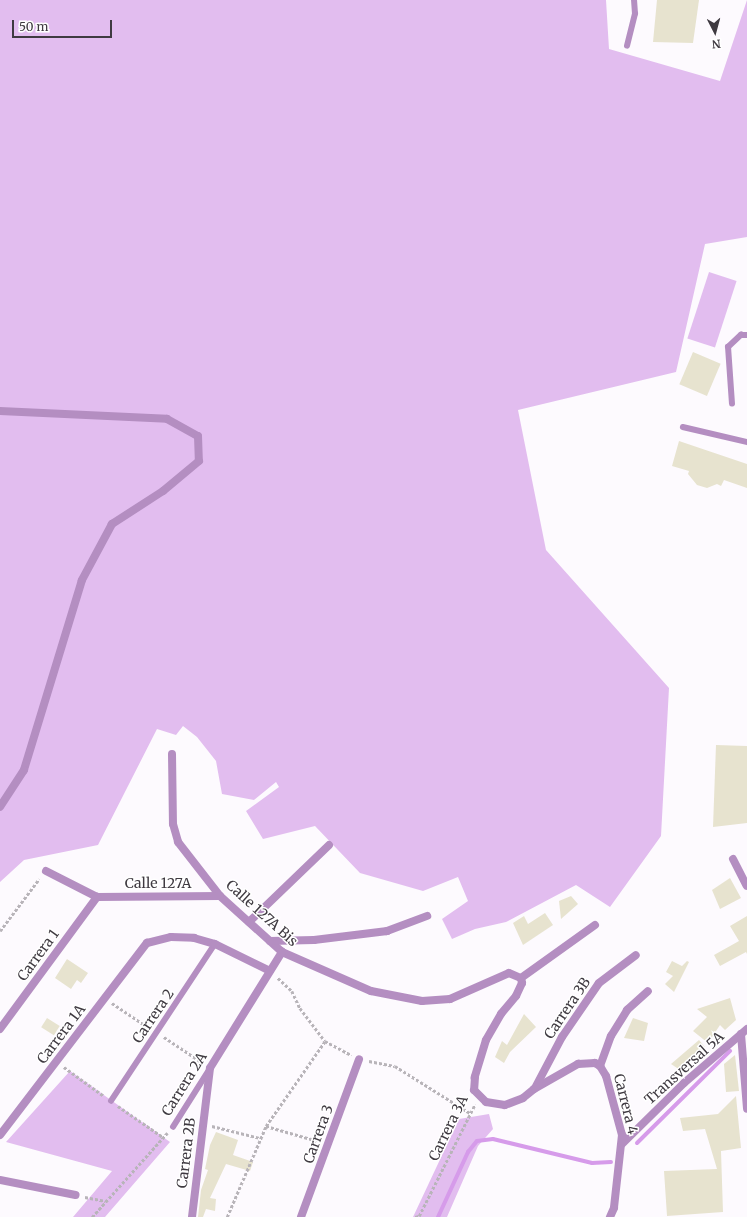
<!DOCTYPE html>
<style>
body{margin:0}
#map{position:relative;width:747px;height:1217px;overflow:hidden;background:#fdfafe;font-family:Merriweather,serif}
div>[style]{position:absolute}
.green>*{inset:0;background:#e2bdef;transform-origin:0 0}
.stream>*{height:4px;margin:-2px;padding:0 2px;transform-origin:2px;border-radius:2px;background:#d69bea}
.building>*{inset:0;background:#e7e3cf;transform-origin:0 0}
.path>*{height:2.5px;margin-top:-1.25px;transform-origin:0;background:repeating-linear-gradient(90deg,#b8b4b9 0 3px,transparent 0 5px)}
.service>*{height:5.5px;margin:-2.75px;padding:0 2.75px;transform-origin:2.75px;border-radius:2.75px;background:#b48ec1}
.minor>*{height:8px;margin:-4px;padding:0 4px;transform-origin:4px;border-radius:4px;background:#b48ec1}
span{translate:-50% -50%;white-space:nowrap;text-align:center;line-height:1.15;-webkit-text-stroke:3px #fff;paint-order:stroke}
.street-label{font-size:14px;color:#3f3a41}
.north{position:absolute;left:695px;top:12px;width:40px;height:40px;-webkit-text-stroke:3px #fff;paint-order:stroke;rotate:174deg;font-size:11px;font-weight:700;line-height:16px;text-align:center;color:#3f3a41}
.north::after{content:'';display:block;margin:auto;width:14px;height:18px;background:#3f3a41;clip-path:polygon(50% 0,100% 100%,50% 72%,0 100%)}
.scale{position:absolute;left:12px;top:20px;width:100px;height:18px;box-sizing:border-box;border:2px solid #3f3a41;border-top:0;padding-left:5px;font-size:12px;line-height:14px;white-space:nowrap;color:#3f3a41;-webkit-text-stroke:3px #fff;paint-order:stroke}
</style>
<div id="map">
<div class="green">
<div style="clip-path:polygon(0 0,606px 0,609px 49px,720px 81px,747px 0,747px 237px,705px 244px,676px 372px,518px 410px,546px 550px,669px 688px,661px 836px,610px 907px,576px 885px,506px 922px,475px 929px,452px 939px,442px 919px,468px 901px,458px 877px,423px 891px,360px 873px,315px 826px,263px 839px,246px 811px,279px 787px,276px 782px,254px 800px,222px 794px,216px 761px,197px 737px,183px 726px,176px 735px,157px 729px,98px 845px,24px 860px,0 882px)"></div>
<div style="left:709px;top:272px;width:29px;height:70px;rotate:18deg"></div>
<div style="clip-path:polygon(70px 1071px,170px 1142px,105px 1217px,73px 1217px,112px 1171px,6px 1142px)"></div>
<div style="clip-path:polygon(489px 1114px,493px 1129px,478px 1146px,447px 1217px,413px 1217px,459px 1119px)"></div>
</div>
<div class="stream">
<div style="left:637px;top:1143px;width:131px;rotate:-44.7deg"></div>
<div style="left:438px;top:1217px;width:72px;rotate:-65.2deg"></div>
<div style="left:468px;top:1152px;width:14px;rotate:-51deg"></div>
<div style="left:477px;top:1141px;width:16px;rotate:-7deg"></div>
<div style="left:493px;top:1139px;width:102px;rotate:13.6deg"></div>
<div style="left:592px;top:1163px;width:19px;rotate:-3deg"></div>
</div>
<div class="building">
<div style="clip-path:polygon(657px 0,699px 0,693px 43px,653px 42px)"></div>
<div style="left:693px;top:352px;width:30px;height:35px;rotate:23deg"></div>
<div style="clip-path:polygon(679px 441px,747px 464px,747px 488px,724px 480px,721px 486px,717px 484px,707px 488px,697px 485px,688px 474px,689px 471px,672px 466px)"></div>
<div style="clip-path:polygon(716px 745px,747px 746px,747px 823px,713px 827px)"></div>
<div style="clip-path:polygon(730px 878px,741px 898px,720px 909px,712px 890px)"></div>
<div style="clip-path:polygon(571px 896px,578px 904px,561px 919px,559px 901px)"></div>
<div style="clip-path:polygon(545px 913px,553px 925px,523px 945px,513px 923px,524px 916px,528px 924px)"></div>
<div style="clip-path:polygon(747px 916px,747px 954px,746px 952px,720px 966px,714px 955px,739px 941px,730px 926px)"></div>
<div style="clip-path:polygon(67px 959px,88px 973px,81px 983px,77px 980px,71px 989px,55px 978px)"></div>
<div style="clip-path:polygon(672px 961px,682px 966px,687px 961px,689px 962px,674px 992px,665px 984px,673px 976px,666px 972px)"></div>
<div style="clip-path:polygon(730px 998px,736px 1020px,725px 1030px,720px 1025px,708px 1043px,693px 1031px,707px 1017px,697px 1009px)"></div>
<div style="clip-path:polygon(524px 1014px,536px 1027px,510px 1052px,504px 1063px,495px 1057px,502px 1041px,507px 1045px)"></div>
<div style="left:47px;top:1018px;width:15px;height:11px;rotate:32deg"></div>
<div style="clip-path:polygon(633px 1018px,648px 1023px,644px 1041px,624px 1038px)"></div>
<div style="clip-path:polygon(699px 1040px,705px 1047px,680px 1070px,671px 1064px)"></div>
<div style="clip-path:polygon(735px 1055px,739px 1091px,726px 1092px,724px 1064px)"></div>
<div style="clip-path:polygon(736px 1096px,741px 1148px,721px 1151px,723px 1212px,667px 1216px,664px 1171px,717px 1169px,705px 1129px,683px 1131px,680px 1118px,718px 1114px)"></div>
<div style="clip-path:polygon(216px 1132px,238px 1140px,233px 1155px,253px 1162px,250px 1171px,226px 1164px,210px 1198px,216px 1199px,215px 1211px,206px 1209px,203px 1217px,198px 1217px,201px 1190px,208px 1170px,205px 1169px,210px 1145px)"></div>
</div>
<div class="path">
<div style="left:0;top:931px;width:65px;rotate:-53.1deg"></div>
<div style="left:278px;top:978px;width:19px;rotate:43deg"></div>
<div style="left:292px;top:991px;width:19px;rotate:65deg"></div>
<div style="left:300px;top:1008px;width:41px;rotate:52.9deg"></div>
<div style="left:325px;top:1041px;width:30px;rotate:28deg"></div>
<div style="left:112px;top:1003px;width:45px;rotate:34deg"></div>
<div style="left:164px;top:1037px;width:47px;rotate:33.7deg"></div>
<div style="left:369px;top:1061px;width:26px;rotate:11deg"></div>
<div style="left:395px;top:1066px;width:89px;rotate:32.1deg"></div>
<div style="left:64px;top:1067px;width:49px;rotate:35.9deg"></div>
<div style="left:118px;top:1106px;width:55px;rotate:34.6deg"></div>
<div style="left:212px;top:1126px;width:49px;rotate:14deg"></div>
<div style="left:266px;top:1126px;width:54px;rotate:16.1deg"></div>
<div style="left:85px;top:1197px;width:21px;rotate:11deg"></div>
<div style="left:92px;top:1217px;width:113px;rotate:-48.2deg"></div>
<div style="left:227px;top:1217px;width:99px;rotate:-66.8deg"></div>
<div style="left:266px;top:1126px;width:103px;rotate:-55.2deg"></div>
<div style="left:415px;top:1217px;width:4px;rotate:-14deg"></div>
<div style="left:419px;top:1216px;width:125px;rotate:-63.4deg"></div>
</div>
<div class="service">
<div style="left:627px;top:46px;width:33px;rotate:-76deg"></div>
<div style="left:635px;top:14px;width:14px;rotate:-94deg"></div>
<div style="left:732px;top:404px;width:57px;rotate:-94deg"></div>
<div style="left:728px;top:347px;width:18px;rotate:-43deg"></div>
<div style="left:741px;top:335px;width:6px"></div>
<div style="left:683px;top:427px;width:66px;rotate:13.2deg"></div>
<div style="left:111px;top:1101px;width:188px;rotate:-56.5deg"></div>
<div style="left:173px;top:1127px;width:67px;rotate:-57.7deg"></div>
</div>
<div class="minor">
<div style="left:0;top:411px;width:167px;rotate:2.7deg"></div>
<div style="left:167px;top:419px;width:35px;rotate:29deg"></div>
<div style="left:198px;top:436px;width:25px;rotate:88deg"></div>
<div style="left:199px;top:461px;width:47px;rotate:140.2deg"></div>
<div style="left:163px;top:491px;width:61px;rotate:147.1deg"></div>
<div style="left:112px;top:524px;width:64px;rotate:118.2deg"></div>
<div style="left:82px;top:580px;width:199px;rotate:107deg"></div>
<div style="left:24px;top:770px;width:44px;rotate:123deg"></div>
<div style="left:172px;top:754px;width:70px;rotate:89.2deg"></div>
<div style="left:173px;top:824px;width:19px;rotate:74deg"></div>
<div style="left:178px;top:842px;width:68px;rotate:52.1deg"></div>
<div style="left:220px;top:896px;width:84px;rotate:42.1deg"></div>
<div style="left:282px;top:952px;width:97px;rotate:23.7deg"></div>
<div style="left:371px;top:991px;width:52px;rotate:11.1deg"></div>
<div style="left:422px;top:1001px;width:28px;rotate:-4deg"></div>
<div style="left:450px;top:999px;width:64px;rotate:-23.8deg"></div>
<div style="left:509px;top:973px;width:13px;rotate:23deg"></div>
<div style="left:733px;top:859px;width:30px;rotate:63deg"></div>
<div style="left:46px;top:871px;width:57px;rotate:27deg"></div>
<div style="left:97px;top:897px;width:123px;rotate:-0.5deg"></div>
<div style="left:249px;top:922px;width:111px;rotate:-43.9deg"></div>
<div style="left:270px;top:941px;width:44px;rotate:-1.3deg"></div>
<div style="left:314px;top:940px;width:74px;rotate:-7deg"></div>
<div style="left:387px;top:931px;width:43px;rotate:-20.6deg"></div>
<div style="left:521px;top:978px;width:5px;rotate:79deg"></div>
<div style="left:522px;top:983px;width:14px;rotate:115deg"></div>
<div style="left:516px;top:996px;width:23px;rotate:130deg"></div>
<div style="left:501px;top:1014px;width:30px;rotate:120deg"></div>
<div style="left:486px;top:1040px;width:39px;rotate:107deg"></div>
<div style="left:475px;top:1077px;width:13px;rotate:94deg"></div>
<div style="left:474px;top:1090px;width:17px;rotate:45deg"></div>
<div style="left:486px;top:1102px;width:19px;rotate:9deg"></div>
<div style="left:505px;top:1105px;width:19px;rotate:-21deg"></div>
<div style="left:523px;top:1098px;width:14px;rotate:-39deg"></div>
<div style="left:534px;top:1089px;width:51px;rotate:-29.6deg"></div>
<div style="left:578px;top:1064px;width:17px;rotate:-3deg"></div>
<div style="left:595px;top:1063px;width:6px;rotate:31deg"></div>
<div style="left:600px;top:1066px;width:12px;rotate:59deg"></div>
<div style="left:606px;top:1076px;width:61px;rotate:74.8deg"></div>
<div style="left:622px;top:1135px;width:73px;rotate:96.3deg"></div>
<div style="left:614px;top:1208px;width:10px;rotate:114deg"></div>
<div style="left:521px;top:978px;width:91px;rotate:-35.6deg"></div>
<div style="left:0;top:1029px;width:164px;rotate:-53.7deg"></div>
<div style="left:741px;top:1034px;width:75px;rotate:85.4deg"></div>
<div style="left:600px;top:1066px;width:32px;rotate:-70deg"></div>
<div style="left:611px;top:1036px;width:31px;rotate:-58deg"></div>
<div style="left:627px;top:1010px;width:28px;rotate:-42deg"></div>
<div style="left:535px;top:1088px;width:58px;rotate:-62.1deg"></div>
<div style="left:562px;top:1037px;width:65px;rotate:-55.6deg"></div>
<div style="left:599px;top:983px;width:46px;rotate:-37.1deg"></div>
<div style="left:0;top:1135px;width:242px;rotate:-52.6deg"></div>
<div style="left:147px;top:943px;width:25px;rotate:-14deg"></div>
<div style="left:171px;top:937px;width:23px;rotate:2deg"></div>
<div style="left:194px;top:938px;width:22px;rotate:16deg"></div>
<div style="left:215px;top:944px;width:61px;rotate:26.1deg"></div>
<div style="left:622px;top:1144px;width:87px;rotate:-44.5deg"></div>
<div style="left:684px;top:1083px;width:83px;rotate:-40.6deg"></div>
<div style="left:0;top:1180px;width:77px;rotate:11.2deg"></div>
<div style="left:192px;top:1217px;width:150px;rotate:-83.1deg"></div>
<div style="left:210px;top:1068px;width:137px;rotate:-58.2deg"></div>
<div style="left:301px;top:1217px;width:168px;rotate:-69.8deg"></div>
</div>
<div class="street-label">
<span style="left:158px;top:883px">Calle 127A</span>
<span style="left:262px;top:913px;rotate:42deg">Calle 127A Bis</span>
<span style="left:38px;top:955px;rotate:-54deg">Carrera 1</span>
<span style="left:567px;top:1008px;rotate:-56deg">Carrera 3B</span>
<span style="left:153px;top:1016px;rotate:-56deg">Carrera 2</span>
<span style="left:61px;top:1034px;rotate:-53deg">Carrera 1A</span>
<span style="left:684px;top:1068px;rotate:-42deg">Transversal 5A</span>
<span style="left:184px;top:1084px;rotate:-58deg">Carrera 2A</span>
<span style="left:626px;top:1104px;rotate:76deg">Carrera 4</span>
<span style="left:448px;top:1128px;rotate:-64deg">Carrera 3A</span>
<span style="left:318px;top:1134px;rotate:-70deg">Carrera 3</span>
<span style="left:186px;top:1153px;rotate:-83deg">Carrera 2B</span>
</div>
<div class="north">N</div>
<div class="scale">50 m</div>
</div>
